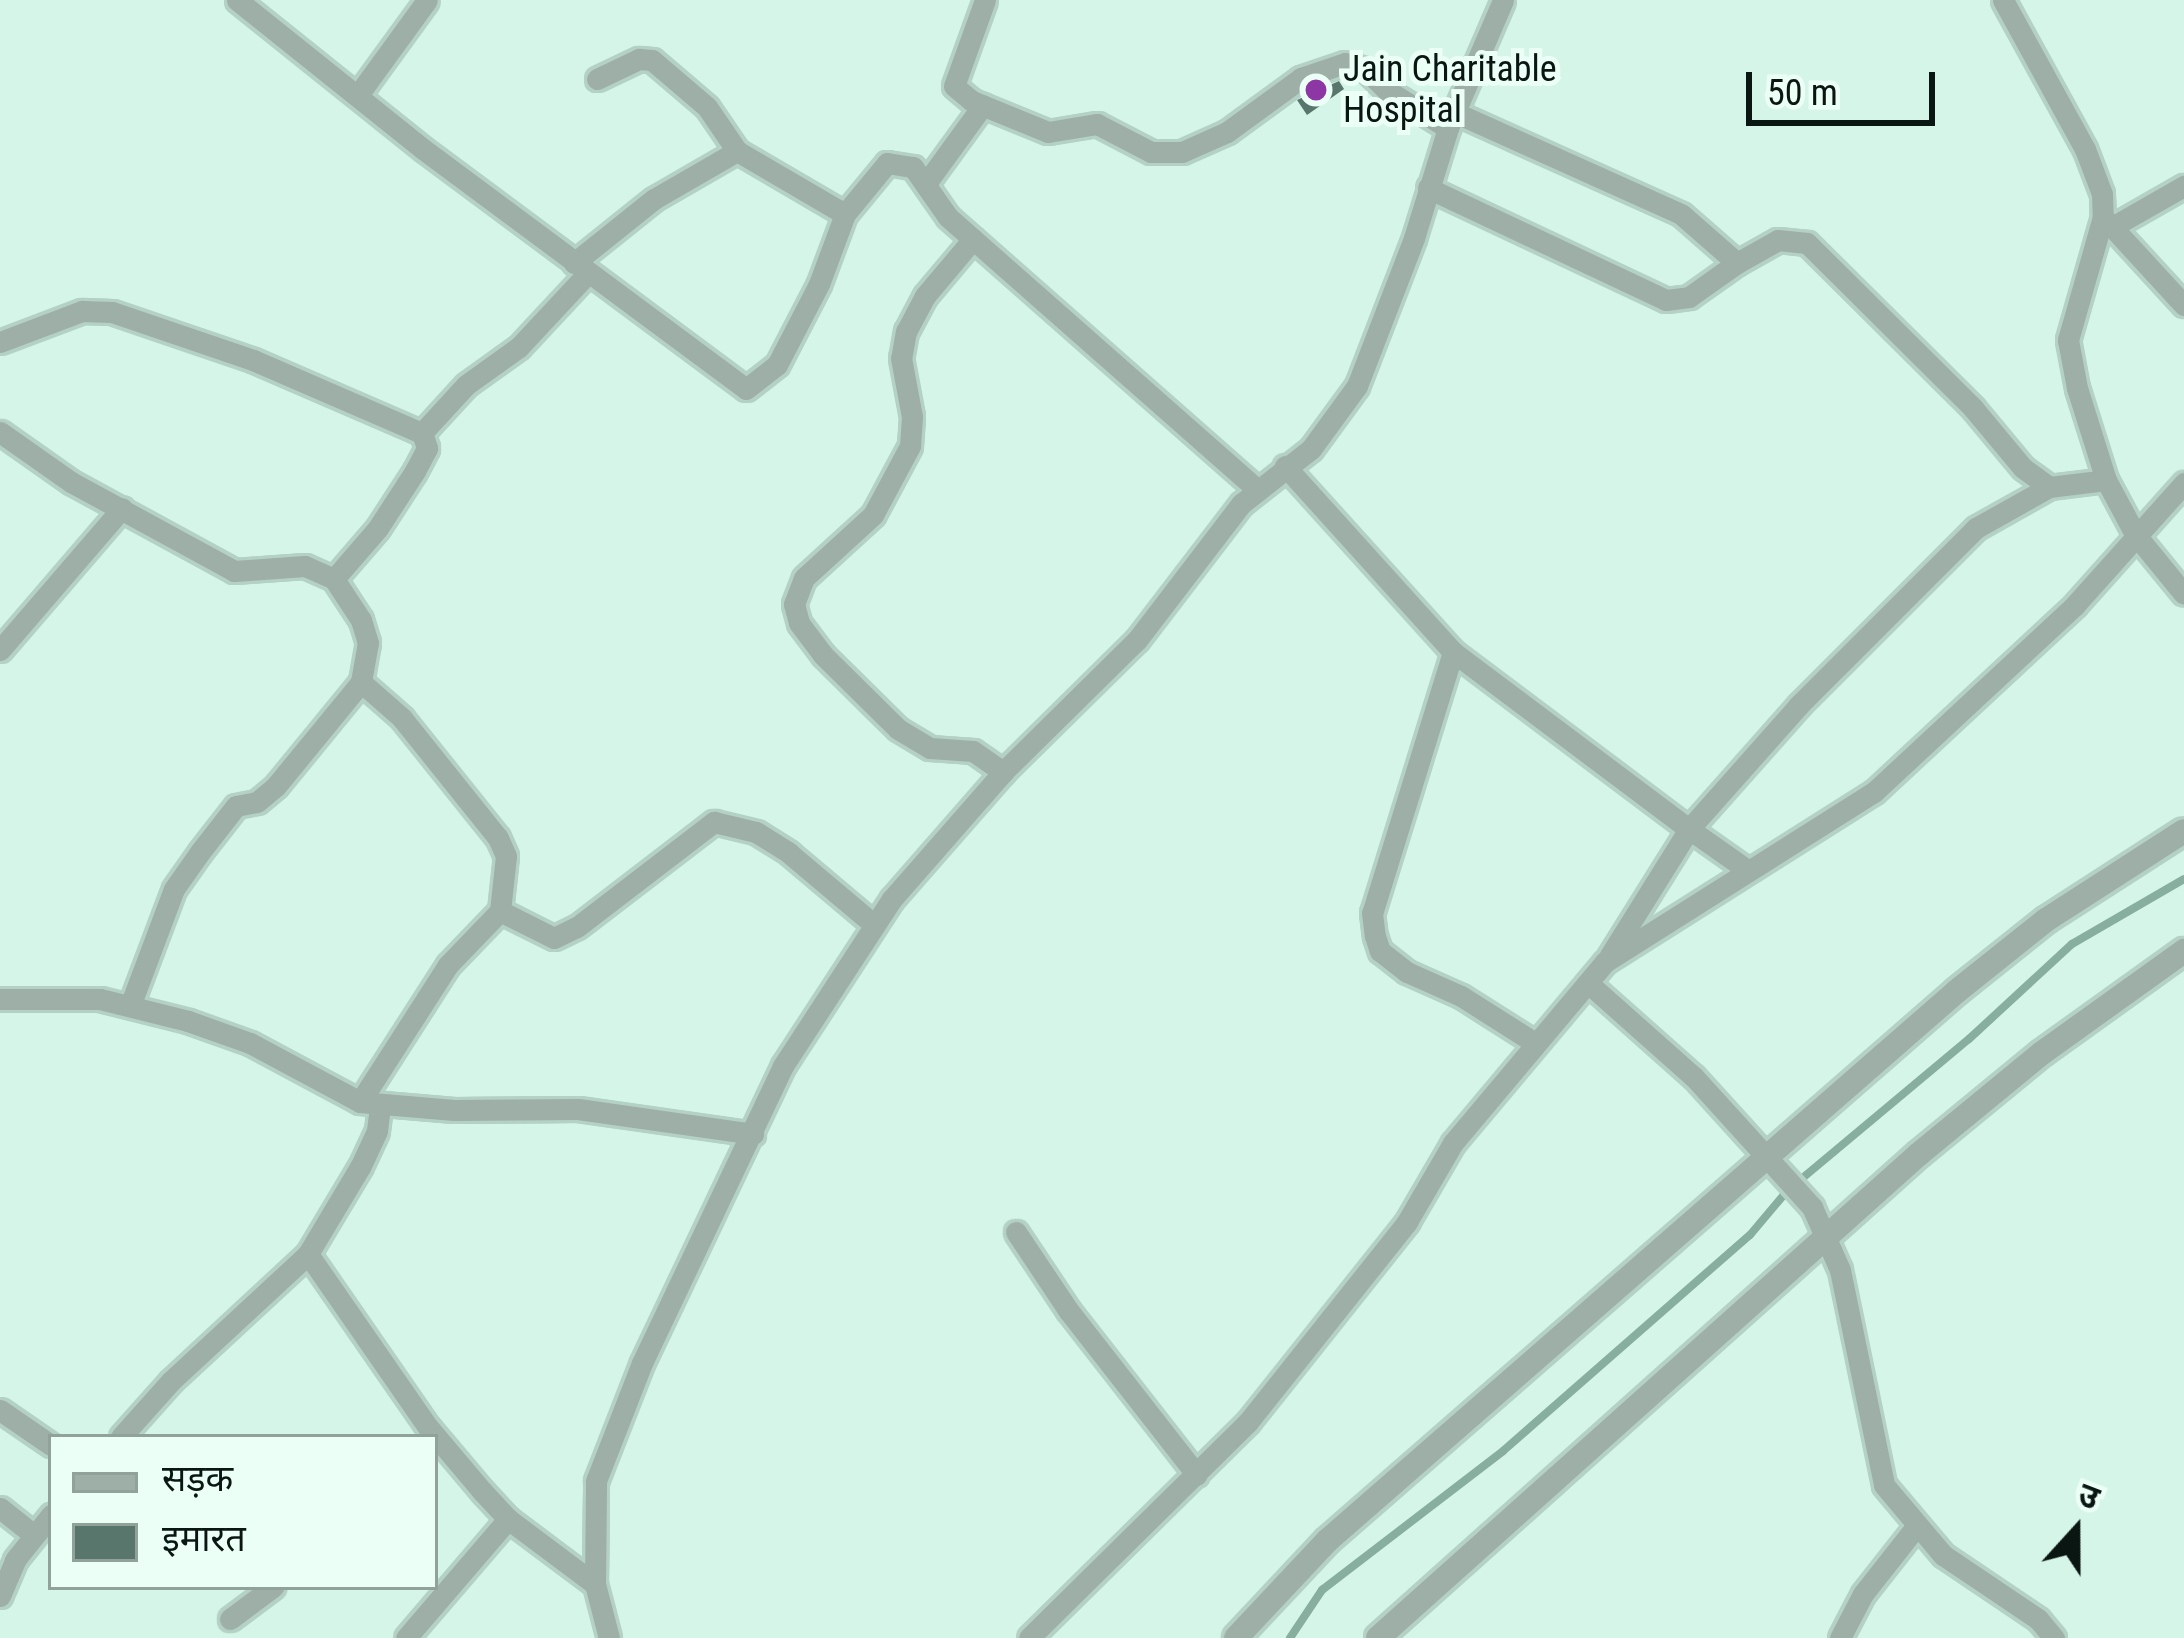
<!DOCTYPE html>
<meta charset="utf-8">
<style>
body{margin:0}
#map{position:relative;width:2184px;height:1638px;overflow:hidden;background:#d4f5e7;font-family:"Roboto Condensed","Noto Sans Devanagari",sans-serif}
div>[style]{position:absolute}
.stream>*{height:8px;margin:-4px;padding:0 4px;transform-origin:4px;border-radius:4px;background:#88ae9f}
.building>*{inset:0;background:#58766b}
.roads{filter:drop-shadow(3px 0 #b4d1c5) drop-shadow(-3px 0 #b4d1c5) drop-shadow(0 3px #b4d1c5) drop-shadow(0 -3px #b4d1c5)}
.minor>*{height:21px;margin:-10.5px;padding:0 10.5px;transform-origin:10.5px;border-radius:10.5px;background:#9eafa8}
.tertiary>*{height:24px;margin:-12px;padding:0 12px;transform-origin:12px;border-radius:12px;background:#9eafa8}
.dots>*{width:33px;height:33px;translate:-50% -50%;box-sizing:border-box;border:6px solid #ebfff7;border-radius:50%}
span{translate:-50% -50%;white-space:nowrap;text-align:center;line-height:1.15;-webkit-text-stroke:10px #ebfff7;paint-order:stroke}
.poi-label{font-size:36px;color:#0a1612}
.left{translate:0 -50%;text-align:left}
.legend{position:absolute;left:48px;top:1434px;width:390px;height:156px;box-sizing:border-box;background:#ebfff7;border:3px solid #91a29b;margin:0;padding:15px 21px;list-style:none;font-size:36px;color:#0a1612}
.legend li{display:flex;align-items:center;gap:24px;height:60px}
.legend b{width:60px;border:3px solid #91a29b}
.north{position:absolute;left:2016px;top:1470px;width:120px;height:120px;-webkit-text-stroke:9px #ebfff7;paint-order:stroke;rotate:21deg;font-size:33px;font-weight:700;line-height:48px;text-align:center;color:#0a1612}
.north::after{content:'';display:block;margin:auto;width:42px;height:54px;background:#0a1612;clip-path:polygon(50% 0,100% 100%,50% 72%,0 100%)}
.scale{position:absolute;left:1746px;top:72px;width:189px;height:54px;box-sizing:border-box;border:6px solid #0a1612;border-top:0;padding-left:15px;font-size:36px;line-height:42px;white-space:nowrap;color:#0a1612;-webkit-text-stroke:9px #ebfff7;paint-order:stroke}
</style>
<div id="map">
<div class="stream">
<div style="left:1290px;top:1638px;width:58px;rotate:-56.3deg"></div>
<div style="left:1322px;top:1590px;width:228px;rotate:-37.5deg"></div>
<div style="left:1503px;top:1451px;width:328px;rotate:-41.2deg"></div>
<div style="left:1750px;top:1235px;width:57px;rotate:-49.9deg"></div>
<div style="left:1787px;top:1191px;width:237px;rotate:-39.9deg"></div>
<div style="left:1969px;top:1039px;width:140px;rotate:-42.7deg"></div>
<div style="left:2072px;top:944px;width:129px;rotate:-30.1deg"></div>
</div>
<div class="building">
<div style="clip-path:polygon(1339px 81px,1344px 89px,1307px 115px,1297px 100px)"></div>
</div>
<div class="roads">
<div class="minor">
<div style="left:237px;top:0;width:238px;rotate:38.7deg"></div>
<div style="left:423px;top:149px;width:402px;rotate:36.6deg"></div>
<div style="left:746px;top:389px;width:39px;rotate:-38deg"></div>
<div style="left:777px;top:365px;width:91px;rotate:-62.6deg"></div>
<div style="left:819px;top:284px;width:75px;rotate:-69.6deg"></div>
<div style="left:845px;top:214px;width:66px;rotate:-50.5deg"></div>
<div style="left:887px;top:163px;width:26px;rotate:9deg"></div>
<div style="left:913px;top:167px;width:61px;rotate:55deg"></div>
<div style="left:948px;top:217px;width:411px;rotate:41.4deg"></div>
<div style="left:985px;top:0;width:91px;rotate:109.8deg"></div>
<div style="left:954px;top:86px;width:23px;rotate:40deg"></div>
<div style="left:972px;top:101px;width:82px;rotate:22.2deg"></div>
<div style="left:1048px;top:132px;width:50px;rotate:-9.3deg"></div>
<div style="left:1097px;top:124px;width:61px;rotate:27.4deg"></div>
<div style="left:1151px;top:152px;width:31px"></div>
<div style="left:1182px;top:152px;width:49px;rotate:-24deg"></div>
<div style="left:1227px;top:132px;width:92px;rotate:-36.1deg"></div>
<div style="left:1301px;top:78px;width:46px;rotate:-18.8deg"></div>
<div style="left:1345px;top:63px;width:22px;rotate:18deg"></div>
<div style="left:1366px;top:70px;width:30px;rotate:44deg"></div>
<div style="left:1388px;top:91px;width:70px;rotate:31.7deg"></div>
<div style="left:2003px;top:0;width:170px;rotate:61.2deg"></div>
<div style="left:2085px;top:149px;width:48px;rotate:69.3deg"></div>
<div style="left:2102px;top:194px;width:23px;rotate:88deg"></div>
<div style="left:2103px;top:217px;width:128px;rotate:105.9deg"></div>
<div style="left:2068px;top:340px;width:49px;rotate:79.4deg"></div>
<div style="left:2077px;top:388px;width:96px;rotate:72.5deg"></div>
<div style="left:2106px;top:480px;width:61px;rotate:61.8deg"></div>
<div style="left:2135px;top:534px;width:77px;rotate:50.8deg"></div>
<div style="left:597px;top:79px;width:47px;rotate:-25.5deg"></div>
<div style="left:639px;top:59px;width:13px;rotate:4deg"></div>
<div style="left:652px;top:60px;width:72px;rotate:40.5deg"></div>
<div style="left:707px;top:107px;width:53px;rotate:55.7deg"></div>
<div style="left:737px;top:151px;width:125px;rotate:30.3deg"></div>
<div style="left:358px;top:95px;width:117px;rotate:-54deg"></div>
<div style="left:927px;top:182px;width:95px;rotate:-54deg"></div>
<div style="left:1428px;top:188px;width:263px;rotate:25.2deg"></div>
<div style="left:1666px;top:300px;width:23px;rotate:-7deg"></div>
<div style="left:1689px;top:297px;width:59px;rotate:-35.3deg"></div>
<div style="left:1737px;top:263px;width:74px;rotate:-138.8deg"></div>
<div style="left:1681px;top:214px;width:247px;rotate:-155.8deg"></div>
<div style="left:2103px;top:217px;width:120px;rotate:47.4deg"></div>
<div style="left:2112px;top:227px;width:83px;rotate:-29.7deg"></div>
<div style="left:973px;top:239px;width:75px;rotate:130.1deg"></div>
<div style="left:925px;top:296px;width:40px;rotate:118deg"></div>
<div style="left:906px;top:331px;width:27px;rotate:100deg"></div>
<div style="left:901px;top:358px;width:60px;rotate:79.4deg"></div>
<div style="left:912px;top:417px;width:29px;rotate:94deg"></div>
<div style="left:910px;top:446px;width:78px;rotate:118.2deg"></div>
<div style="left:873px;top:515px;width:93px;rotate:137.6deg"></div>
<div style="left:804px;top:578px;width:28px;rotate:111deg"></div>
<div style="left:794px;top:604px;width:20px;rotate:75deg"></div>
<div style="left:799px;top:623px;width:40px;rotate:53deg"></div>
<div style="left:823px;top:655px;width:105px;rotate:44.6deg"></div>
<div style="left:898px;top:729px;width:37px;rotate:31deg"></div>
<div style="left:930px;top:748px;width:43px;rotate:4deg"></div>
<div style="left:973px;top:751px;width:37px;rotate:35deg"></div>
<div style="left:574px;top:263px;width:102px;rotate:-38.7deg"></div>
<div style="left:654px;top:199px;width:96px;rotate:-30deg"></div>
<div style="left:1737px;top:263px;width:47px;rotate:-29.3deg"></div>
<div style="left:1778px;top:240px;width:29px;rotate:6deg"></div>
<div style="left:1807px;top:243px;width:234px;rotate:44.8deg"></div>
<div style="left:1973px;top:408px;width:78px;rotate:50.2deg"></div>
<div style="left:2023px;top:468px;width:32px;rotate:36deg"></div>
<div style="left:0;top:342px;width:88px;rotate:-20.7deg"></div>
<div style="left:82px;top:311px;width:30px;rotate:2deg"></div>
<div style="left:112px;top:312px;width:149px;rotate:18.8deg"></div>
<div style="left:253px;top:360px;width:184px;rotate:23.4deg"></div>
<div style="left:422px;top:433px;width:65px;rotate:-47.5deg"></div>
<div style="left:466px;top:385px;width:65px;rotate:-35.6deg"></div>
<div style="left:519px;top:347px;width:100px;rotate:-47deg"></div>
<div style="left:0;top:432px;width:87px;rotate:35.2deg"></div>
<div style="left:71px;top:482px;width:186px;rotate:28.6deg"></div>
<div style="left:234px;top:571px;width:71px;rotate:-4deg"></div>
<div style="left:305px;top:566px;width:32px;rotate:24deg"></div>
<div style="left:1285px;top:466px;width:251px;rotate:47.9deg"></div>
<div style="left:1453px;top:652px;width:295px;rotate:36.9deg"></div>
<div style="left:1689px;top:829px;width:151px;rotate:122deg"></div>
<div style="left:0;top:650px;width:187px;rotate:-49.3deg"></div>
<div style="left:1453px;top:652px;width:273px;rotate:107.2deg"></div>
<div style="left:1372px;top:913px;width:23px;rotate:83deg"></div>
<div style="left:1375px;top:936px;width:16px;rotate:72deg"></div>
<div style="left:1380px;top:951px;width:34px;rotate:38deg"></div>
<div style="left:1407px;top:972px;width:59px;rotate:24deg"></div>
<div style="left:1461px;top:996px;width:88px;rotate:32.4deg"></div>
<div style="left:1746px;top:869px;width:70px;rotate:-144.9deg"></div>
<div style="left:1689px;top:829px;width:166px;rotate:-48.4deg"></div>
<div style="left:1799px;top:705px;width:250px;rotate:-45deg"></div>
<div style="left:1976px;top:528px;width:84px;rotate:-29.3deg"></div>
<div style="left:2049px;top:487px;width:57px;rotate:-7deg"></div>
<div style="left:500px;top:911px;width:60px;rotate:26.6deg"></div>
<div style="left:554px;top:938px;width:25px;rotate:-26deg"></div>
<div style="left:577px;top:927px;width:173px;rotate:-37.5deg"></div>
<div style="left:714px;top:822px;width:43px;rotate:13.4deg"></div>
<div style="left:756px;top:832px;width:39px;rotate:32deg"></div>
<div style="left:789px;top:853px;width:109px;rotate:40.1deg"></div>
<div style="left:1588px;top:983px;width:142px;rotate:41.6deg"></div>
<div style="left:1694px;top:1077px;width:176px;rotate:47.8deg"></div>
<div style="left:1812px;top:1207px;width:69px;rotate:66deg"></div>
<div style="left:1840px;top:1270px;width:219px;rotate:78.4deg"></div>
<div style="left:1884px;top:1485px;width:92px;rotate:49.9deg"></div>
<div style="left:1943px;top:1555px;width:115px;rotate:34deg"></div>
<div style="left:2038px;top:1619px;width:25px;rotate:50deg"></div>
<div style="left:0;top:999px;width:100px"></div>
<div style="left:100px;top:999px;width:91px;rotate:14deg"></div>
<div style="left:188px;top:1021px;width:66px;rotate:19.5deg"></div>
<div style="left:250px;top:1043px;width:125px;rotate:28.2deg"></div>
<div style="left:360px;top:1102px;width:94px;rotate:4.9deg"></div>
<div style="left:454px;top:1110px;width:124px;rotate:-0.5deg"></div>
<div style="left:578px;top:1109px;width:177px;rotate:8.1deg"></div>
<div style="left:130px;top:1006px;width:125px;rotate:-69.4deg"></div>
<div style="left:174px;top:889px;width:45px;rotate:-54.9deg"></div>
<div style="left:200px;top:852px;width:58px;rotate:-52deg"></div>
<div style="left:236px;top:806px;width:21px;rotate:-11deg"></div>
<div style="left:257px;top:802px;width:25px;rotate:-40deg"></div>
<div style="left:276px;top:786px;width:134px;rotate:-50.7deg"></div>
<div style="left:361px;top:682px;width:40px;rotate:-80deg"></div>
<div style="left:368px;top:643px;width:24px;rotate:-107deg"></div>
<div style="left:361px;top:620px;width:49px;rotate:-123.4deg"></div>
<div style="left:334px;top:579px;width:67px;rotate:-49.2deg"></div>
<div style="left:378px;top:528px;width:68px;rotate:-57deg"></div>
<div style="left:415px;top:471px;width:26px;rotate:-62deg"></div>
<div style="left:427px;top:448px;width:16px;rotate:-108deg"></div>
<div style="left:360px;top:1102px;width:163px;rotate:-57.3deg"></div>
<div style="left:448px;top:965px;width:75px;rotate:-46.1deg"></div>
<div style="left:500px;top:911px;width:55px;rotate:-83.8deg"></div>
<div style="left:506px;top:856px;width:20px;rotate:-114deg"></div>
<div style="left:498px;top:838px;width:154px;rotate:-128.7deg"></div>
<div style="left:402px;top:718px;width:55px;rotate:-138.7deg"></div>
<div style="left:380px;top:1106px;width:25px;rotate:97deg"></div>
<div style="left:377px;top:1131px;width:40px;rotate:115deg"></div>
<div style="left:360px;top:1167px;width:101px;rotate:120.9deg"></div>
<div style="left:308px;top:1254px;width:211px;rotate:55.3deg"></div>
<div style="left:428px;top:1427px;width:84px;rotate:49.8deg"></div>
<div style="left:482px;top:1491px;width:38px;rotate:47deg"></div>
<div style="left:508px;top:1519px;width:109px;rotate:36.8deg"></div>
<div style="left:1016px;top:1232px;width:94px;rotate:56.3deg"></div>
<div style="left:1068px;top:1310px;width:209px;rotate:52deg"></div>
<div style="left:0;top:1410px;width:62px;rotate:34.5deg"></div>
<div style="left:121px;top:1437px;width:75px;rotate:-48.2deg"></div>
<div style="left:171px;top:1381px;width:187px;rotate:-42.8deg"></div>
<div style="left:0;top:1508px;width:43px;rotate:38.5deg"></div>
<div style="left:0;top:1596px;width:39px;rotate:-67deg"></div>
<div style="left:15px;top:1560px;width:58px;rotate:-51.3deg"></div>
<div style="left:230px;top:1619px;width:54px;rotate:-36.7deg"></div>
<div style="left:406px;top:1638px;width:157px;rotate:-49.4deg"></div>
<div style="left:609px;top:1638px;width:56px;rotate:-104.5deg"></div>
<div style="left:595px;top:1584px;width:103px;rotate:-89.4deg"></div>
<div style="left:596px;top:1481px;width:127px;rotate:-68.7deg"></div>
<div style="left:642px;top:1363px;width:329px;rotate:-64.6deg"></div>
<div style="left:783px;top:1066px;width:199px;rotate:-56.9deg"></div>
<div style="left:892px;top:899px;width:169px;rotate:-48.8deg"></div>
<div style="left:1003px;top:772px;width:188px;rotate:-44.6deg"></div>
<div style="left:1137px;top:640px;width:171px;rotate:-52.6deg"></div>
<div style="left:1241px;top:504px;width:89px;rotate:-38.2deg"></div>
<div style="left:1311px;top:449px;width:78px;rotate:-53.9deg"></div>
<div style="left:1357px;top:386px;width:159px;rotate:-68.9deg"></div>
<div style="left:1414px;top:238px;width:115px;rotate:-72.8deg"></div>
<div style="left:1448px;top:128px;width:139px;rotate:-66.7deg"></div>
<div style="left:1029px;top:1638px;width:308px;rotate:-44.6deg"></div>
<div style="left:1248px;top:1422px;width:256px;rotate:-51.5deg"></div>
<div style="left:1407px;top:1222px;width:91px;rotate:-59.8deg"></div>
<div style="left:1453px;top:1143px;width:236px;rotate:-50deg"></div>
<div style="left:1605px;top:962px;width:318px;rotate:-32.3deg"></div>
<div style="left:1874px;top:792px;width:275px;rotate:-42.9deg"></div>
<div style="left:2075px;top:605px;width:164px;rotate:-48.2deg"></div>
<div style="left:1840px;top:1638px;width:50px;rotate:-62.4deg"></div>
<div style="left:1863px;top:1594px;width:84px;rotate:-51.8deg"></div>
</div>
<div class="tertiary">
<div style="left:1236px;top:1638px;width:133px;rotate:-46.8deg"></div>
<div style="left:1327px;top:1541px;width:836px;rotate:-41.12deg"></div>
<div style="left:1957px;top:991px;width:114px;rotate:-38.6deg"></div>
<div style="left:2046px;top:920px;width:164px;rotate:-32.8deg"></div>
<div style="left:1378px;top:1638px;width:726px;rotate:-41.82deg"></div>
<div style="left:1919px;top:1154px;width:159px;rotate:-39.4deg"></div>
<div style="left:2042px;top:1053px;width:175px;rotate:-35.7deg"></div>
</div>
</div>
<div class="dots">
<div style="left:1316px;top:90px;background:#8d37a4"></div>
</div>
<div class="poi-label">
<span class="left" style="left:1343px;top:90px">Jain Charitable<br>Hospital</span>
</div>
<ul class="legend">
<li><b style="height:15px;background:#9eafa8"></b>सड़क</li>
<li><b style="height:33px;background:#58766b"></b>इमारत</li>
</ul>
<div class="north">उ</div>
<div class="scale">50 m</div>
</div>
